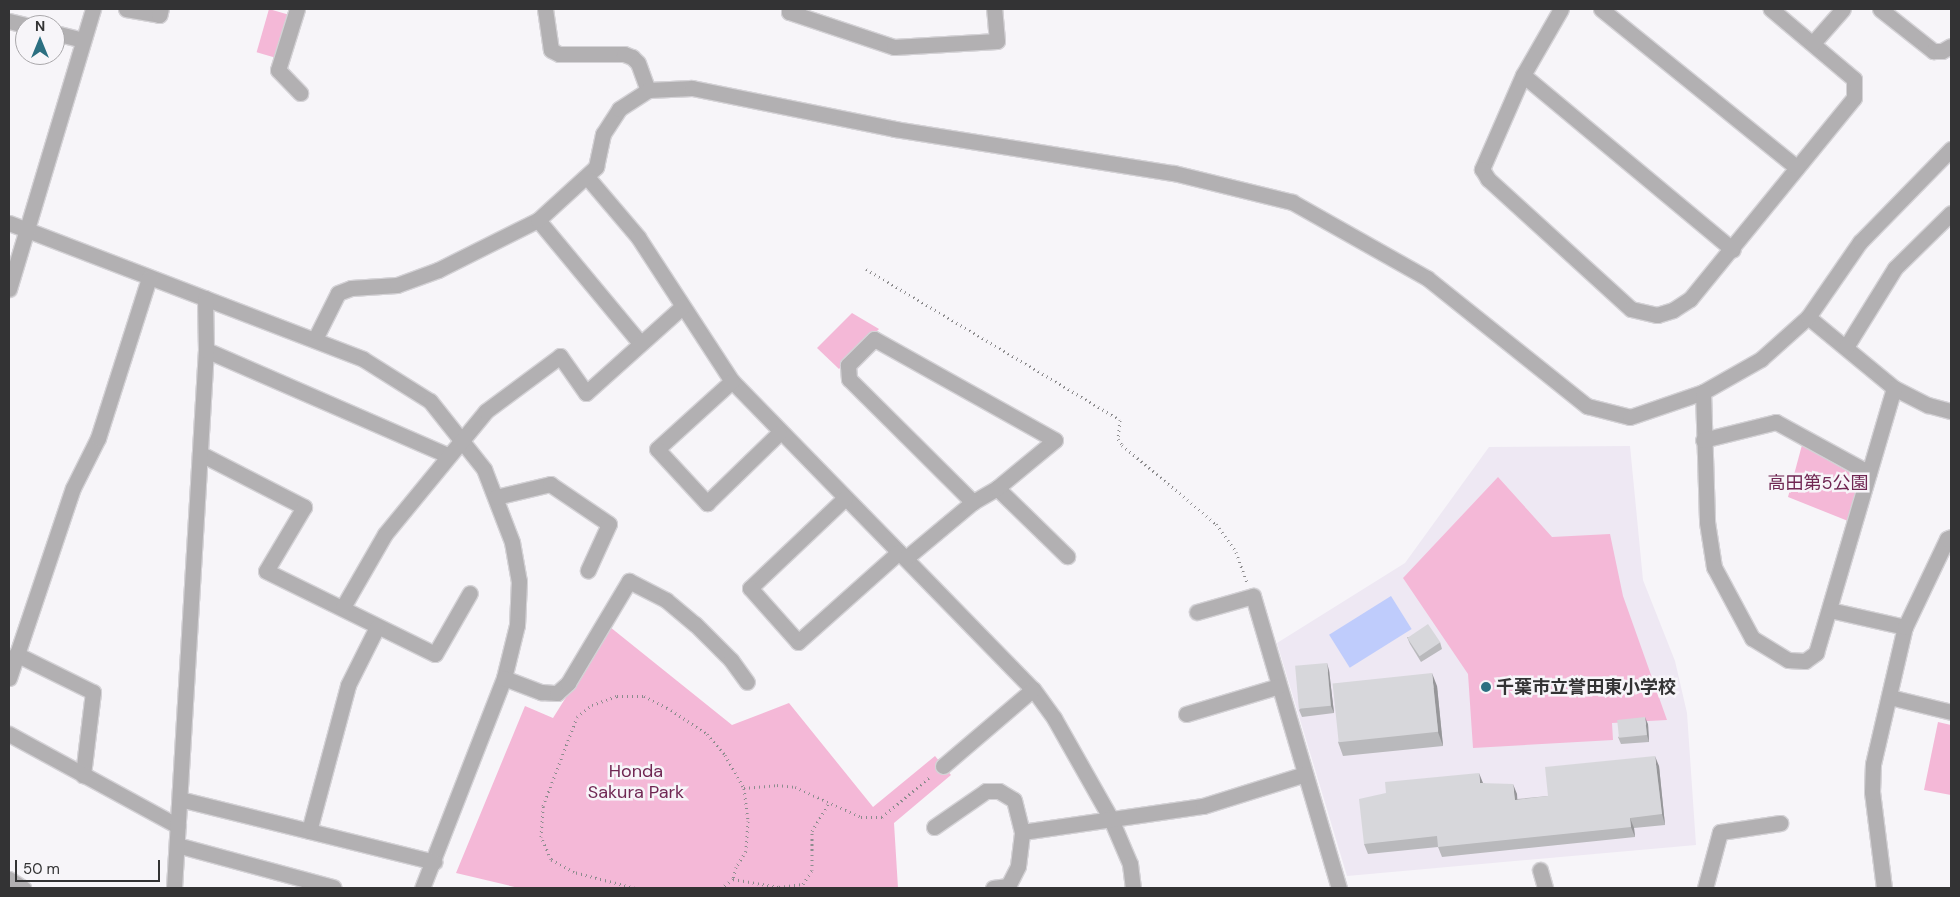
<!DOCTYPE html>
<meta charset="utf-8">
<style>
body{margin:0}
#map{position:relative;width:1960px;height:897px;overflow:hidden;background:#f7f5f9;font-family:"DM Sans","Noto Sans JP",sans-serif}
div>[style]{position:absolute}
.built>*{inset:0;background:#eee8f3}
.green>*{inset:0;background:#f4b8d7;transform-origin:0 0}
.water>*{inset:0;background:#bfccfc;transform-origin:0 0}
.path>*{height:3px;margin-top:-1.5px;transform-origin:0;background:repeating-linear-gradient(90deg,#8d8c8e 0 1px,transparent 0 5px)}
.roads{filter:drop-shadow(1px 0 #d4d2d6) drop-shadow(-1px 0 #d4d2d6) drop-shadow(0 1px #d4d2d6) drop-shadow(0 -1px #d4d2d6)}
.minor>*{height:15px;margin:-7.5px;padding:0 7.5px;transform-origin:7.5px;border-radius:7.5px;background:#b2b0b2}
.wall>*{inset:0;background:#b9b9bc}
.shaded-wall>*{inset:0;background:#969699}
.building>*{inset:0;background:#d7d7db;transform-origin:0 0}
.dots>*{width:14px;height:14px;translate:-50% -50%;box-sizing:border-box;border:2px solid #f7f5f9;border-radius:50%}
span{translate:-50% -50%;white-space:nowrap;text-align:center;line-height:1.15;-webkit-text-stroke:5px #f7f5f9;paint-order:stroke}
.park-label{font-size:18px;color:#702753}
.poi-label{font-size:18px;color:#333334;font-weight:700}
.left{translate:0 -50%;text-align:left}
.frame{position:absolute;inset:0;border:10px solid #333334;pointer-events:none}
.north{position:absolute;left:15px;top:15px;width:50px;height:50px;box-sizing:border-box;background:#f7f5f9;border:1px solid #a9a7aa;border-radius:50%;rotate:0deg;font-size:14px;font-weight:700;line-height:20px;text-align:center;color:#333334}
.north::after{content:'';display:block;margin:auto;width:18px;height:22px;background:#2c6f81;clip-path:polygon(50% 0,100% 100%,50% 72%,0 100%)}
.scale{position:absolute;left:15px;top:860px;width:145px;height:22px;box-sizing:border-box;border:2px solid #333334;border-top:0;padding-left:6px;font-size:15px;line-height:18px;white-space:nowrap;color:#333334;-webkit-text-stroke:4px #f7f5f9;paint-order:stroke}
</style>
<div id="map">
<div class="built">
<div style="clip-path:polygon(1630px 446px,1643px 580px,1675px 661px,1687px 713px,1696px 845px,1347px 876px,1277px 643px,1405px 563px,1489px 447px)"></div>
</div>
<div class="green">
<div style="left:269px;top:9px;width:26px;height:45px;rotate:16deg"></div>
<div style="clip-path:polygon(852px 313px,879px 329px,839px 369px,817px 348px)"></div>
<div style="clip-path:polygon(1802px 445px,1854px 475px,1859px 486px,1848px 521px,1788px 497px)"></div>
<div style="clip-path:polygon(1498px 477px,1552px 537px,1610px 534px,1623px 596px,1667px 720px,1612px 723px,1613px 740px,1473px 748px,1468px 674px,1403px 578px)"></div>
<div style="clip-path:polygon(610px 627px,732px 725px,789px 703px,873px 807px,935px 756px,951px 775px,894px 823px,898px 888px,519px 888px,456px 873px,525px 706px,553px 718px)"></div>
<div style="clip-path:polygon(1938px 722px,1951px 725px,1951px 795px,1924px 790px)"></div>
</div>
<div class="water">
<div style="left:1391px;top:596px;width:39px;height:73px;rotate:58deg"></div>
</div>
<div class="path">
<div style="left:866px;top:269px;width:295px;rotate:30.7deg"></div>
<div style="left:1120px;top:420px;width:19px;rotate:96deg"></div>
<div style="left:1118px;top:439px;width:7px;rotate:56deg"></div>
<div style="left:1122px;top:445px;width:123px;rotate:40deg"></div>
<div style="left:1216px;top:524px;width:34px;rotate:54deg"></div>
<div style="left:1236px;top:552px;width:32px;rotate:70deg"></div>
<div style="left:744px;top:788px;width:33px;rotate:-5deg"></div>
<div style="left:777px;top:785px;width:18px;rotate:6deg"></div>
<div style="left:795px;top:787px;width:72px;rotate:24.4deg"></div>
<div style="left:861px;top:817px;width:21px"></div>
<div style="left:882px;top:817px;width:64px;rotate:-39.9deg"></div>
<div style="left:733px;top:879px;width:47px;rotate:9.9deg"></div>
<div style="left:779px;top:887px;width:24px;rotate:-7deg"></div>
<div style="left:803px;top:884px;width:17px;rotate:-57deg"></div>
<div style="left:812px;top:870px;width:39px;rotate:-90deg"></div>
<div style="left:812px;top:831px;width:33px;rotate:-59deg"></div>
<div style="left:635px;top:888px;width:63px;rotate:-165.3deg"></div>
<div style="left:574px;top:872px;width:26px;rotate:-151deg"></div>
<div style="left:551px;top:859px;width:24px;rotate:-114deg"></div>
<div style="left:541px;top:837px;width:31px;rotate:-86deg"></div>
<div style="left:543px;top:806px;width:95px;rotate:-69.1deg"></div>
<div style="left:577px;top:717px;width:19px;rotate:-39deg"></div>
<div style="left:592px;top:705px;width:27px;rotate:-20deg"></div>
<div style="left:617px;top:696px;width:27px"></div>
<div style="left:644px;top:696px;width:30px;rotate:27deg"></div>
<div style="left:671px;top:710px;width:43px;rotate:33.7deg"></div>
<div style="left:707px;top:734px;width:28px;rotate:49deg"></div>
<div style="left:725px;top:755px;width:38px;rotate:60deg"></div>
<div style="left:744px;top:788px;width:33px;rotate:83deg"></div>
<div style="left:748px;top:821px;width:30px;rotate:94deg"></div>
<div style="left:746px;top:851px;width:19px;rotate:122deg"></div>
<div style="left:736px;top:867px;width:12px;rotate:104deg"></div>
<div style="left:733px;top:879px;width:15px;rotate:143deg"></div>
</div>
<div class="roads">
<div class="minor">
<div style="left:126px;top:9px;width:34px;rotate:10deg"></div>
<div style="left:159px;top:15px;width:6px;rotate:-72deg"></div>
<div style="left:297px;top:9px;width:64px;rotate:107.3deg"></div>
<div style="left:278px;top:70px;width:32px;rotate:46deg"></div>
<div style="left:545px;top:9px;width:41px;rotate:81.7deg"></div>
<div style="left:551px;top:50px;width:9px;rotate:27deg"></div>
<div style="left:559px;top:54px;width:65px"></div>
<div style="left:624px;top:54px;width:9px;rotate:21deg"></div>
<div style="left:632px;top:57px;width:8px;rotate:45deg"></div>
<div style="left:638px;top:63px;width:29px;rotate:70deg"></div>
<div style="left:789px;top:9px;width:3px;rotate:90deg"></div>
<div style="left:789px;top:12px;width:111px;rotate:18.4deg"></div>
<div style="left:894px;top:47px;width:103px;rotate:-3.3deg"></div>
<div style="left:997px;top:41px;width:32px;rotate:-95deg"></div>
<div style="left:1561px;top:9px;width:76px;rotate:119.9deg"></div>
<div style="left:1523px;top:75px;width:103px;rotate:113.6deg"></div>
<div style="left:1482px;top:169px;width:12px;rotate:59deg"></div>
<div style="left:1488px;top:179px;width:193px;rotate:42.3deg"></div>
<div style="left:1631px;top:309px;width:27px;rotate:13deg"></div>
<div style="left:1657px;top:315px;width:17px;rotate:-17deg"></div>
<div style="left:1673px;top:310px;width:20px;rotate:-33deg"></div>
<div style="left:1690px;top:299px;width:259px;rotate:-50.8deg"></div>
<div style="left:1854px;top:98px;width:19px;rotate:-90deg"></div>
<div style="left:1854px;top:79px;width:109px;rotate:-139.9deg"></div>
<div style="left:1601px;top:9px;width:252px;rotate:39deg"></div>
<div style="left:1880px;top:9px;width:68px;rotate:38.4deg"></div>
<div style="left:1933px;top:51px;width:9px"></div>
<div style="left:1942px;top:51px;width:10px;rotate:-29deg"></div>
<div style="left:9px;top:21px;width:16px;rotate:14deg"></div>
<div style="left:55px;top:33px;width:29px;rotate:14deg"></div>
<div style="left:1813px;top:43px;width:45px;rotate:-48.6deg"></div>
<div style="left:1523px;top:75px;width:273px;rotate:39.8deg"></div>
<div style="left:588px;top:178px;width:77px;rotate:49.7deg"></div>
<div style="left:638px;top:237px;width:172px;rotate:56.9deg"></div>
<div style="left:732px;top:381px;width:431px;rotate:45.7deg"></div>
<div style="left:1033px;top:689px;width:36px;rotate:54deg"></div>
<div style="left:1054px;top:718px;width:114px;rotate:60.5deg"></div>
<div style="left:1110px;top:817px;width:51px;rotate:66.9deg"></div>
<div style="left:1130px;top:864px;width:24px;rotate:83deg"></div>
<div style="left:538px;top:220px;width:160px;rotate:50.3deg"></div>
<div style="left:9px;top:223px;width:379px;rotate:21deg"></div>
<div style="left:363px;top:359px;width:79px;rotate:32.1deg"></div>
<div style="left:430px;top:401px;width:87px;rotate:51.5deg"></div>
<div style="left:484px;top:469px;width:78px;rotate:69deg"></div>
<div style="left:512px;top:542px;width:40px;rotate:80deg"></div>
<div style="left:519px;top:581px;width:44px;rotate:92.6deg"></div>
<div style="left:517px;top:625px;width:55px;rotate:103.8deg"></div>
<div style="left:504px;top:678px;width:225px;rotate:111.3deg"></div>
<div style="left:9px;top:289px;width:292px;rotate:-73.3deg"></div>
<div style="left:1808px;top:317px;width:112px;rotate:39.5deg"></div>
<div style="left:1894px;top:388px;width:38px;rotate:27deg"></div>
<div style="left:1928px;top:405px;width:24px;rotate:15deg"></div>
<div style="left:315px;top:339px;width:51px;rotate:-63.4deg"></div>
<div style="left:338px;top:293px;width:14px;rotate:-21deg"></div>
<div style="left:351px;top:288px;width:46px;rotate:-3.7deg"></div>
<div style="left:397px;top:285px;width:44px;rotate:-20.1deg"></div>
<div style="left:438px;top:270px;width:112px;rotate:-26.6deg"></div>
<div style="left:538px;top:220px;width:79px;rotate:-42.4deg"></div>
<div style="left:596px;top:167px;width:34px;rotate:-78deg"></div>
<div style="left:603px;top:134px;width:30px;rotate:-57deg"></div>
<div style="left:619px;top:109px;width:35px;rotate:-33deg"></div>
<div style="left:648px;top:90px;width:44px;rotate:-2.6deg"></div>
<div style="left:692px;top:88px;width:207px;rotate:11.4deg"></div>
<div style="left:895px;top:129px;width:282px;rotate:9deg"></div>
<div style="left:1174px;top:173px;width:122px;rotate:13.8deg"></div>
<div style="left:1292px;top:202px;width:155px;rotate:29.4deg"></div>
<div style="left:1427px;top:278px;width:205px;rotate:38.7deg"></div>
<div style="left:1587px;top:406px;width:44px;rotate:14.3deg"></div>
<div style="left:1630px;top:417px;width:77px;rotate:-18.9deg"></div>
<div style="left:1703px;top:392px;width:67px;rotate:-29.6deg"></div>
<div style="left:1761px;top:359px;width:63px;rotate:-41.8deg"></div>
<div style="left:1808px;top:317px;width:91px;rotate:-55.3deg"></div>
<div style="left:1860px;top:242px;width:130px;rotate:-45.6deg"></div>
<div style="left:1846px;top:347px;width:93px;rotate:-58.2deg"></div>
<div style="left:1895px;top:268px;width:78px;rotate:-44.5deg"></div>
<div style="left:206px;top:350px;width:264px;rotate:23.5deg"></div>
<div style="left:732px;top:381px;width:101px;rotate:137.8deg"></div>
<div style="left:657px;top:449px;width:74px;rotate:47.2deg"></div>
<div style="left:707px;top:503px;width:100px;rotate:-44.2deg"></div>
<div style="left:1703px;top:392px;width:130px;rotate:88.2deg"></div>
<div style="left:1707px;top:522px;width:46px;rotate:81.2deg"></div>
<div style="left:1714px;top:567px;width:81px;rotate:61.8deg"></div>
<div style="left:1752px;top:638px;width:42px;rotate:31.4deg"></div>
<div style="left:1788px;top:660px;width:17px;rotate:3deg"></div>
<div style="left:1805px;top:661px;width:14px;rotate:-36deg"></div>
<div style="left:1816px;top:653px;width:276px;rotate:-73.6deg"></div>
<div style="left:1703px;top:440px;width:75px;rotate:-13.9deg"></div>
<div style="left:1776px;top:422px;width:106px;rotate:28.7deg"></div>
<div style="left:201px;top:454px;width:116px;rotate:27.2deg"></div>
<div style="left:304px;top:507px;width:74px;rotate:120.7deg"></div>
<div style="left:266px;top:571px;width:188px;rotate:26.2deg"></div>
<div style="left:435px;top:654px;width:70px;rotate:-60.2deg"></div>
<div style="left:997px;top:488px;width:98px;rotate:44.2deg"></div>
<div style="left:496px;top:497px;width:56px;rotate:-13.5deg"></div>
<div style="left:550px;top:484px;width:71px;rotate:34.1deg"></div>
<div style="left:609px;top:524px;width:51px;rotate:114.5deg"></div>
<div style="left:845px;top:498px;width:131px;rotate:136.5deg"></div>
<div style="left:750px;top:588px;width:72px;rotate:48.4deg"></div>
<div style="left:798px;top:642px;width:135px;rotate:-41.7deg"></div>
<div style="left:906px;top:558px;width:87px;rotate:-39.9deg"></div>
<div style="left:973px;top:502px;width:28px;rotate:-30deg"></div>
<div style="left:997px;top:488px;width:75px;rotate:-39.6deg"></div>
<div style="left:1055px;top:440px;width:207px;rotate:-150.8deg"></div>
<div style="left:874px;top:339px;width:37px;rotate:135deg"></div>
<div style="left:848px;top:365px;width:14px;rotate:86deg"></div>
<div style="left:849px;top:379px;width:175px;rotate:44.8deg"></div>
<div style="left:343px;top:607px;width:84px;rotate:-60.1deg"></div>
<div style="left:385px;top:534px;width:159px;rotate:-50.6deg"></div>
<div style="left:486px;top:411px;width:92px;rotate:-36.6deg"></div>
<div style="left:560px;top:356px;width:45px;rotate:54.9deg"></div>
<div style="left:586px;top:393px;width:129px;rotate:-41.9deg"></div>
<div style="left:1830px;top:610px;width:77px;rotate:12.8deg"></div>
<div style="left:1197px;top:612px;width:58px;rotate:-15.9deg"></div>
<div style="left:1253px;top:596px;width:304px;rotate:73.6deg"></div>
<div style="left:16px;top:654px;width:86px;rotate:26.3deg"></div>
<div style="left:93px;top:692px;width:84px;rotate:96.9deg"></div>
<div style="left:9px;top:678px;width:200px;rotate:-71.4deg"></div>
<div style="left:73px;top:488px;width:56px;rotate:-63.4deg"></div>
<div style="left:98px;top:438px;width:168px;rotate:-72.3deg"></div>
<div style="left:504px;top:678px;width:40px;rotate:21deg"></div>
<div style="left:541px;top:692px;width:16px;rotate:4deg"></div>
<div style="left:557px;top:693px;width:15px;rotate:-42deg"></div>
<div style="left:568px;top:683px;width:119px;rotate:-59.1deg"></div>
<div style="left:629px;top:581px;width:42px;rotate:27.2deg"></div>
<div style="left:666px;top:600px;width:38px;rotate:40deg"></div>
<div style="left:695px;top:624px;width:51px;rotate:45deg"></div>
<div style="left:731px;top:660px;width:27px;rotate:54deg"></div>
<div style="left:1890px;top:697px;width:63px;rotate:13.8deg"></div>
<div style="left:1186px;top:714px;width:97px;rotate:-16.8deg"></div>
<div style="left:9px;top:734px;width:192px;rotate:28.6deg"></div>
<div style="left:943px;top:766px;width:118px;rotate:-40.5deg"></div>
<div style="left:180px;top:799px;width:262px;rotate:13.9deg"></div>
<div style="left:934px;top:827px;width:63px;rotate:-34.7deg"></div>
<div style="left:986px;top:791px;width:13px"></div>
<div style="left:999px;top:791px;width:17px;rotate:31deg"></div>
<div style="left:1014px;top:800px;width:33px;rotate:76deg"></div>
<div style="left:309px;top:831px;width:151px;rotate:-75deg"></div>
<div style="left:348px;top:685px;width:65px;rotate:-63.4deg"></div>
<div style="left:177px;top:845px;width:162px;rotate:15.1deg"></div>
<div style="left:1540px;top:870px;width:19px;rotate:74deg"></div>
<div style="left:9px;top:879px;width:17px;rotate:33deg"></div>
<div style="left:174px;top:888px;width:539px;rotate:-86.6deg"></div>
<div style="left:206px;top:350px;width:52px;rotate:-91.1deg"></div>
<div style="left:993px;top:888px;width:15px;rotate:-8deg"></div>
<div style="left:1008px;top:886px;width:22px;rotate:-63deg"></div>
<div style="left:1018px;top:866px;width:34px;rotate:-83deg"></div>
<div style="left:1022px;top:832px;width:183px;rotate:-8.2deg"></div>
<div style="left:1203px;top:806px;width:107px;rotate:-17.4deg"></div>
<div style="left:1705px;top:888px;width:58px;rotate:-75deg"></div>
<div style="left:1720px;top:832px;width:61px;rotate:-8.5deg"></div>
<div style="left:1884px;top:888px;width:97px;rotate:-97.1deg"></div>
<div style="left:1872px;top:792px;width:28px;rotate:-88deg"></div>
<div style="left:1873px;top:764px;width:141px;rotate:-76.9deg"></div>
<div style="left:1905px;top:627px;width:98px;rotate:-64.5deg"></div>
<div style="left:1947px;top:539px;width:4px;rotate:-27deg"></div>
</div>
</div>
<div class="wall">
<div style="clip-path:polygon(1407px 637px,1440px 642px,1442px 649px,1421px 662px,1410px 644px)"></div>
<div style="clip-path:polygon(1329px 670px,1334px 713px,1302px 717px,1299px 710px)"></div>
<div style="clip-path:polygon(1437px 686px,1443px 746px,1343px 756px,1338px 742px)"></div>
<div style="clip-path:polygon(1648px 724px,1649px 742px,1621px 744px,1618px 737px)"></div>
<div style="clip-path:polygon(1659px 766px,1665px 825px,1634px 828px,1635px 837px,1442px 857px,1438px 847px,1368px 854px,1364px 844px,1483px 783px,1517px 794px,1517px 799px,1548px 796px)"></div>
</div>
<div class="shaded-wall">
<div style="clip-path:polygon(1327px 663px,1329px 670px,1334px 713px,1331px 706px)"></div>
<div style="clip-path:polygon(1432px 673px,1437px 686px,1443px 746px,1438px 732px)"></div>
<div style="clip-path:polygon(1645px 717px,1648px 724px,1649px 742px,1647px 735px)"></div>
<div style="clip-path:polygon(1655px 756px,1659px 766px,1665px 825px,1662px 814px)"></div>
<div style="clip-path:polygon(1479px 773px,1483px 783px,1480px 783px)"></div>
<div style="clip-path:polygon(1513px 784px,1517px 794px,1518px 810px,1515px 800px)"></div>
<div style="clip-path:polygon(1630px 818px,1634px 828px,1635px 837px,1631px 827px)"></div>
</div>
<div class="building">
<div style="left:1428px;top:624px;width:22px;height:25px;rotate:56deg"></div>
<div style="left:1327px;top:663px;width:43px;height:32px;rotate:85deg"></div>
<div style="left:1432px;top:673px;width:59px;height:100px;rotate:84deg"></div>
<div style="left:1645px;top:717px;width:18px;height:28px;rotate:84deg"></div>
<div style="clip-path:polygon(1655px 756px,1662px 814px,1630px 818px,1631px 827px,1438px 847px,1437px 836px,1364px 844px,1359px 799px,1386px 793px,1385px 782px,1479px 773px,1480px 783px,1513px 784px,1515px 800px,1548px 796px,1545px 767px)"></div>
</div>
<div class="dots">
<div style="left:1486px;top:687px;background:#2c6f81"></div>
</div>
<div class="park-label">
<span style="left:1818px;top:483px">高田第5公園</span>
<span style="left:636px;top:782px">Honda<br>Sakura Park</span>
</div>
<div class="poi-label">
<span class="left" style="left:1496px;top:687px">千葉市立誉田東小学校</span>
</div>
<div class="frame"></div>
<div class="north">N</div>
<div class="scale">50 m</div>
</div>
